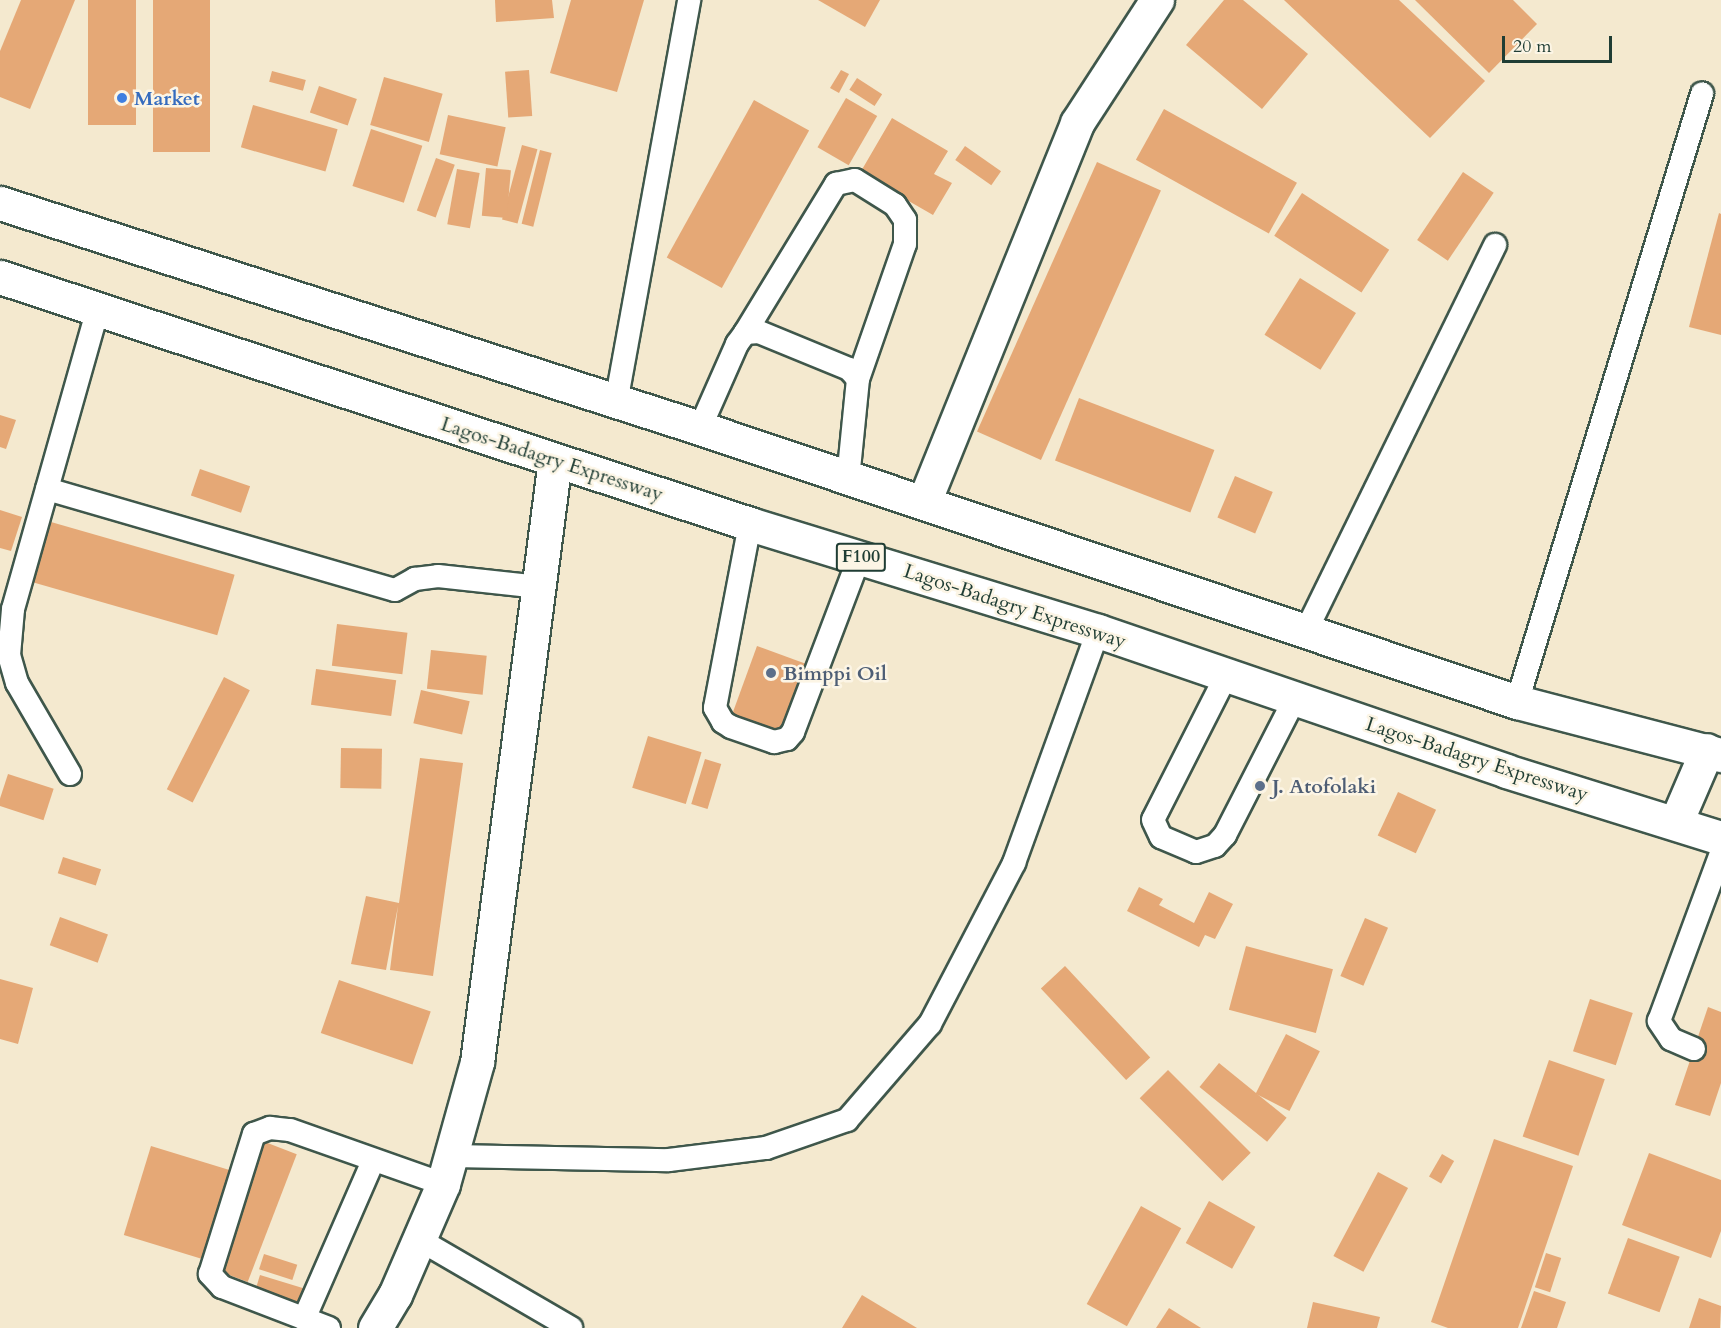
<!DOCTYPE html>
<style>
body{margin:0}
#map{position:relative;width:1721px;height:1328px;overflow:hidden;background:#f4e9cf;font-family:Cardo,serif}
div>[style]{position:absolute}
.building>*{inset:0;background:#e5a876;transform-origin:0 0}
.roads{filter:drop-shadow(2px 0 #3f574b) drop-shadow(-2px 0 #3f574b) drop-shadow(0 2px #3f574b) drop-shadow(0 -2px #3f574b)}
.service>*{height:22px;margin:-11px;padding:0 11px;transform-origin:11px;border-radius:11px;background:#fff}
.minor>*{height:33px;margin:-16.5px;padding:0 16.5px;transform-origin:16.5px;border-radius:16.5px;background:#fff}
.tertiary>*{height:33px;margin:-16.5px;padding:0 16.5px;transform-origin:16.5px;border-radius:16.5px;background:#fff}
.trunk>*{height:33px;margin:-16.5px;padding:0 16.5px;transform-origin:16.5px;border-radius:16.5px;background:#fff}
.dots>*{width:16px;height:16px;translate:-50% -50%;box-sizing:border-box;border:3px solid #fcf5e5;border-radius:50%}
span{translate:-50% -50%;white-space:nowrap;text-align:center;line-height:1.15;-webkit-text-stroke:5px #fcf5e5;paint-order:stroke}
.shield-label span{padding:2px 4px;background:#fcf5e5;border:2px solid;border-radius:4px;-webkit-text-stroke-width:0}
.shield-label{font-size:18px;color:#1f3d34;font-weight:700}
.shop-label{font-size:20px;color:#366cbe;font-weight:700}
.left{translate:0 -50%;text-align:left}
.street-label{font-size:20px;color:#1f3d34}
.service-label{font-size:20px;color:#4e5e75;font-weight:700}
.scale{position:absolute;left:1502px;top:36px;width:110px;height:27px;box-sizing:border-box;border:3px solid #1f3d34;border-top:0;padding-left:8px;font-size:18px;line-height:21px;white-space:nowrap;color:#1f3d34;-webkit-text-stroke:4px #fcf5e5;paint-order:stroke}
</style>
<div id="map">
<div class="building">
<div style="clip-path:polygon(21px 0,75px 0,30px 109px,0 97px,0 51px)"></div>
<div style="left:88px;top:0;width:48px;height:125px"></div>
<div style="left:153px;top:0;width:57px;height:152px"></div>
<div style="clip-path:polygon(495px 0,552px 0,554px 18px,496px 22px)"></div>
<div style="clip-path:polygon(571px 0,644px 0,617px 92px,550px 73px)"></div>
<div style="clip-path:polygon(818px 0,880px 0,865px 27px)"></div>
<div style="clip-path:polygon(1224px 0,1243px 0,1308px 54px,1262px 109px,1186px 45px)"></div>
<div style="clip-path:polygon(1284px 0,1399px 0,1485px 81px,1430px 138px)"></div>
<div style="clip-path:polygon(1415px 0,1513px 0,1537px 24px,1489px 73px)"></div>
<div style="left:529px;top:70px;width:46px;height:24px;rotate:86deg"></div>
<div style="clip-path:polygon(841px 70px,849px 74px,839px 93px,830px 88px)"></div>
<div style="left:272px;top:71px;width:35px;height:11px;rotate:15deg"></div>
<div style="left:384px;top:77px;width:61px;height:50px;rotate:16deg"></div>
<div style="left:857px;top:78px;width:30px;height:14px;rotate:33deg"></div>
<div style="left:319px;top:86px;width:40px;height:28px;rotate:19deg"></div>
<div style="left:846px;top:98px;width:36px;height:57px;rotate:30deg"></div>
<div style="left:754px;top:100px;width:63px;height:180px;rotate:29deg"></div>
<div style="left:253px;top:105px;width:88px;height:44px;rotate:16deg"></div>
<div style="left:1164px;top:109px;width:152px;height:58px;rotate:29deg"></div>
<div style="left:448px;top:115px;width:59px;height:40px;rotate:12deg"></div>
<div style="clip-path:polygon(892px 118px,948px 151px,934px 174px,952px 183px,933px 215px,860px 173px)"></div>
<div style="left:371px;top:129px;width:54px;height:60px;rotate:18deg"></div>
<div style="left:522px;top:145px;width:16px;height:77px;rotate:15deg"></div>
<div style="left:965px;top:146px;width:44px;height:17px;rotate:35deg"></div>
<div style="left:540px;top:150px;width:12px;height:76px;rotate:14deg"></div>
<div style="left:436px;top:158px;width:20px;height:56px;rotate:20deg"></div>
<div style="left:1097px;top:162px;width:70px;height:295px;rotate:24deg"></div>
<div style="left:486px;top:168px;width:25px;height:48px;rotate:5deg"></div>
<div style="left:457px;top:169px;width:23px;height:56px;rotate:10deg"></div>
<div style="left:1463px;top:172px;width:37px;height:82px;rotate:34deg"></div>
<div style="left:1302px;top:193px;width:104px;height:51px;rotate:33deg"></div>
<div style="clip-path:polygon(1719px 213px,1721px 214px,1721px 335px,1689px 327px)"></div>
<div style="left:1300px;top:278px;width:66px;height:67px;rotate:32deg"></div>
<div style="left:1079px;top:398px;width:145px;height:67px;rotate:21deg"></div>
<div style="clip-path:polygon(0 415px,16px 420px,6px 449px,0 447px)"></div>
<div style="left:200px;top:469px;width:53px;height:28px;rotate:19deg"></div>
<div style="left:1235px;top:476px;width:41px;height:45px;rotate:23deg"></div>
<div style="clip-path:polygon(0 510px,22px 517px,11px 551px,0 548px)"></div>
<div style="left:51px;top:522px;width:191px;height:63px;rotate:16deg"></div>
<div style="left:337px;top:624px;width:71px;height:42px;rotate:7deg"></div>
<div style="left:757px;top:646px;width:54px;height:75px;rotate:20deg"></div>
<div style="left:431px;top:650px;width:56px;height:39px;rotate:6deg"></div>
<div style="left:316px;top:669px;width:81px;height:36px;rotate:8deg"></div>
<div style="left:224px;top:677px;width:29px;height:126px;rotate:27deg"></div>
<div style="left:421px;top:690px;width:50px;height:34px;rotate:13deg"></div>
<div style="left:648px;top:736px;width:56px;height:54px;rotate:17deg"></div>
<div style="left:341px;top:748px;width:41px;height:40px;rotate:1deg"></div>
<div style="clip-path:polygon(420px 758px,463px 763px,433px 976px,390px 970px,398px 906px,386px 970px,351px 964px,366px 896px,399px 903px)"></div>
<div style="left:705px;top:759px;width:17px;height:47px;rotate:17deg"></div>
<div style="left:8px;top:774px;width:48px;height:33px;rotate:18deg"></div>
<div style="left:1398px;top:792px;width:42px;height:48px;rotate:25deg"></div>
<div style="left:63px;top:857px;width:40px;height:17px;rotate:18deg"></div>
<div style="clip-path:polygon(1139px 887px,1163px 899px,1159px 905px,1194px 923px,1209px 892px,1233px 904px,1215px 939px,1205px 935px,1199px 947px,1127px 911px)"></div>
<div style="left:60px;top:917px;width:51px;height:30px;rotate:20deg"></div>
<div style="left:1365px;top:918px;width:25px;height:63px;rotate:23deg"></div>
<div style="left:1246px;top:946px;width:90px;height:66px;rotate:15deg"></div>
<div style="left:1065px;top:966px;width:125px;height:33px;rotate:47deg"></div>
<div style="clip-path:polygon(0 979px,33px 988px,18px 1044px,0 1039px)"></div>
<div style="left:339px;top:980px;width:97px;height:56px;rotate:19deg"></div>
<div style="left:1590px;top:999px;width:45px;height:55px;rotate:18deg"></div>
<div style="clip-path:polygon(1708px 1007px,1721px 1012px,1721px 1083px,1710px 1116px,1675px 1105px)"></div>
<div style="left:1286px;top:1034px;width:38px;height:67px;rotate:27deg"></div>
<div style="left:1549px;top:1060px;width:59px;height:81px;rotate:19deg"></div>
<div style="left:1219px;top:1063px;width:87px;height:31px;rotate:39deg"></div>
<div style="left:1168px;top:1070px;width:117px;height:40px;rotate:45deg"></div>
<div style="clip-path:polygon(1494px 1139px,1573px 1166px,1518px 1328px,1448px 1328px,1431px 1322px)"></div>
<div style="left:265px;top:1142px;width:34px;height:137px;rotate:21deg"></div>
<div style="left:151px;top:1146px;width:82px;height:93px;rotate:17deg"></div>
<div style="clip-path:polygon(1649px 1153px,1721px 1180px,1721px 1231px,1711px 1258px,1622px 1225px)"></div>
<div style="left:1442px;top:1154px;width:14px;height:26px;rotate:30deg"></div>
<div style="left:1378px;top:1172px;width:34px;height:95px;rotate:28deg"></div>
<div style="left:1209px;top:1201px;width:53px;height:48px;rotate:29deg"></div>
<div style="left:1141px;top:1206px;width:46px;height:112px;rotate:29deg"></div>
<div style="left:1628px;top:1238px;width:55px;height:59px;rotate:20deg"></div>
<div style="left:1546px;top:1253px;width:16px;height:36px;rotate:18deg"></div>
<div style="left:264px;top:1254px;width:35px;height:16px;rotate:18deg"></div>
<div style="left:260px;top:1275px;width:48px;height:17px;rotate:17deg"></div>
<div style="clip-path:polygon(1534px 1291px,1566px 1302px,1557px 1328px,1521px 1328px)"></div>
<div style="clip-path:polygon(862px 1295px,917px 1328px,842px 1328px)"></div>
<div style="clip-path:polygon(1699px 1298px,1721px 1306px,1720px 1328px,1689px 1328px)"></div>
<div style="clip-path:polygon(1313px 1302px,1380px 1317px,1377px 1328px,1307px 1328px)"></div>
<div style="clip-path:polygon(1169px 1308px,1201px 1328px,1156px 1328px)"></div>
</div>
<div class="roads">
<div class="service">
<div style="left:745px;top:333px;width:175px;rotate:-58.6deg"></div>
<div style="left:836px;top:184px;width:19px;rotate:-12deg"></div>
<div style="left:855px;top:180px;width:47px;rotate:32deg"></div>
<div style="left:895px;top:205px;width:18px;rotate:56deg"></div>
<div style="left:905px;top:220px;width:24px;rotate:90deg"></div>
<div style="left:905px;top:244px;width:143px;rotate:109.2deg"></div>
<div style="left:616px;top:403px;width:410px;rotate:-79.7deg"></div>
<div style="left:700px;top:428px;width:92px;rotate:-66.2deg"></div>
<div style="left:737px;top:344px;width:14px;rotate:-54deg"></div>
<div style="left:745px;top:333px;width:14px;rotate:-4deg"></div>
<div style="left:759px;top:332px;width:97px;rotate:22.3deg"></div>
<div style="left:849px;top:369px;width:13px;rotate:48deg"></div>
<div style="left:858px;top:379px;width:101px;rotate:95.7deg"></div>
<div style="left:47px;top:489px;width:362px;rotate:16.2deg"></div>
<div style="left:395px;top:590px;width:23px;rotate:-29deg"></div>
<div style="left:415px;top:579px;width:23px;rotate:-7deg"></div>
<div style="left:438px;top:576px;width:102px;rotate:6.2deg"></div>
<div style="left:750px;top:524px;width:187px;rotate:100.8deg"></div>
<div style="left:715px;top:708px;width:16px;rotate:60deg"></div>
<div style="left:723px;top:722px;width:9px;rotate:32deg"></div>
<div style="left:731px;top:727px;width:46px;rotate:19.2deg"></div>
<div style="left:774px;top:742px;width:13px;rotate:-13deg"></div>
<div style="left:787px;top:739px;width:9px;rotate:-49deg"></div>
<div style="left:793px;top:732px;width:188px;rotate:-69.2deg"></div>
<div style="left:1306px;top:631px;width:430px;rotate:-63.9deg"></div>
<div style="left:1226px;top:676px;width:161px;rotate:116.9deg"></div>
<div style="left:1153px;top:820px;width:19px;rotate:65deg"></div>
<div style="left:1161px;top:837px;width:38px;rotate:23deg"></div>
<div style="left:1196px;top:852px;width:20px;rotate:-18deg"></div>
<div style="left:1215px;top:846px;width:15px;rotate:-48deg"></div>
<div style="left:1225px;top:835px;width:154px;rotate:-62.9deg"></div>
<div style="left:1517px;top:702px;width:636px;rotate:-73.08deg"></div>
<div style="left:70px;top:774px;width:105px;rotate:-120.2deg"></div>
<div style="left:17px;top:683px;width:29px;rotate:-106deg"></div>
<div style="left:9px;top:655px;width:46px;rotate:-85deg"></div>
<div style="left:13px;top:609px;width:312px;rotate:-74.2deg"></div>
<div style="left:1694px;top:1049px;width:25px;rotate:-157deg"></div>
<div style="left:1671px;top:1039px;width:22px;rotate:-124deg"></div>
<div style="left:1659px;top:1021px;width:179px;rotate:-69.7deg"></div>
<div style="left:453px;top:1156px;width:216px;rotate:1.1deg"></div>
<div style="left:669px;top:1160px;width:98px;rotate:-7.1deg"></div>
<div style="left:766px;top:1148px;width:86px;rotate:-19.1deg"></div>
<div style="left:847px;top:1120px;width:127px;rotate:-49.2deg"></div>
<div style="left:930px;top:1024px;width:182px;rotate:-62.4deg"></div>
<div style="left:1014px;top:863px;width:247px;rotate:-70.1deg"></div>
<div style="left:420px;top:1240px;width:175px;rotate:30.2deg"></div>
<div style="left:304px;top:1319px;width:172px;rotate:-66.4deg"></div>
<div style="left:329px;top:1328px;width:115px;rotate:-159deg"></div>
<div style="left:222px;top:1287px;width:18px;rotate:-133deg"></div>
<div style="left:210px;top:1274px;width:147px;rotate:-72.6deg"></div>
<div style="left:254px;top:1134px;width:17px;rotate:-21deg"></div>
<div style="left:270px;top:1128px;width:20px;rotate:6deg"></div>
<div style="left:290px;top:1130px;width:162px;rotate:19.4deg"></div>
</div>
<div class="minor">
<div style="left:924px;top:502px;width:409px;rotate:-68deg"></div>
<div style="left:1077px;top:123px;width:147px;rotate:-57deg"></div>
</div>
<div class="tertiary">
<div style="left:375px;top:1328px;width:39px;rotate:-59deg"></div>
<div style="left:395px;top:1295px;width:121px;rotate:-66.6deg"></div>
<div style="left:443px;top:1184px;width:127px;rotate:-74.4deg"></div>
<div style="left:477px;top:1062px;width:607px;rotate:-82.62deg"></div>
</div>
<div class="trunk">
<div style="left:0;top:203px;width:735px;rotate:17.82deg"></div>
<div style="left:700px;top:428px;width:862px;rotate:18.54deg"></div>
<div style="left:1517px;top:702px;width:211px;rotate:14.6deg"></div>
<div style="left:0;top:277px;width:790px;rotate:18.23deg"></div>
<div style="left:750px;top:524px;width:364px;rotate:17.1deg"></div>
<div style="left:1098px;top:631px;width:431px;rotate:18.9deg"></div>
<div style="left:1506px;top:771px;width:225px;rotate:17.3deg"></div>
<div style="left:1676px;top:822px;width:78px;rotate:-66.7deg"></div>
</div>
</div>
<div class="dots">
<div style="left:122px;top:98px;background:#3f7fe0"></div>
<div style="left:771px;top:673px;background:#5c6f8a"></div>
<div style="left:1260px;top:786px;background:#5c6f8a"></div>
</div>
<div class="shield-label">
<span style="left:861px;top:557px">F100</span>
</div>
<div class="shop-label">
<span class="left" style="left:134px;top:98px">Market</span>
</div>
<div class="street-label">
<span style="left:552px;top:459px;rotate:18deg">Lagos-Badagry Expressway</span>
<span style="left:1015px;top:606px;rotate:18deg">Lagos-Badagry Expressway</span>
<span style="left:1477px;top:759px;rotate:18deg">Lagos-Badagry Expressway</span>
</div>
<div class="service-label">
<span class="left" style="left:783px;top:673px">Bimppi Oil</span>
<span class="left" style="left:1272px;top:786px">J. Atofolaki</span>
</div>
<div class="scale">20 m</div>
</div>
